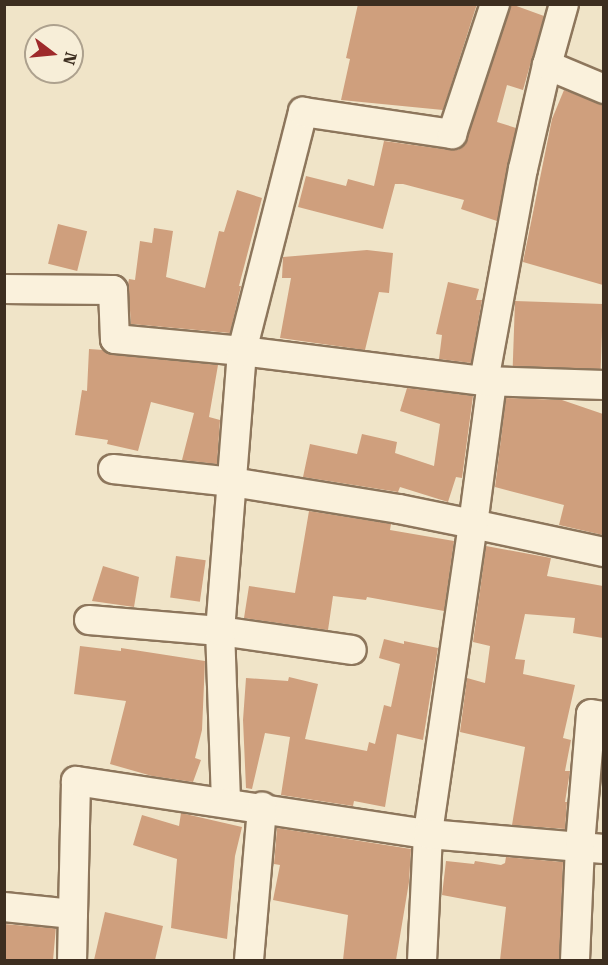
<!DOCTYPE html>
<style>
body{margin:0}
#map{position:relative;width:608px;height:965px;overflow:hidden;background:#f0e4c8;font-family:"Roboto Serif",serif}
div>[style]{position:absolute}
.building>*{inset:0;background:#cf9f7d;transform-origin:0 0}
.roads{filter:drop-shadow(2px 0 #8d765c) drop-shadow(-2px 0 #8d765c) drop-shadow(0 2px #8d765c) drop-shadow(0 -2px #8d765c)}
.street>*{height:28px;margin:-14px;padding:0 14px;transform-origin:14px;border-radius:14px;background:#faf1dc}
span{translate:-50% -50%;white-space:nowrap;text-align:center;line-height:1.15;-webkit-text-stroke:6px #f7eed8;paint-order:stroke}
.frame{position:absolute;inset:0;border:6px solid #3d2e20;pointer-events:none}
.north{position:absolute;left:24px;top:24px;width:60px;height:60px;box-sizing:border-box;background:#f7eed8;border:2px solid #ada18e;border-radius:50%;rotate:106deg;font-size:16px;font-weight:700;line-height:24px;text-align:center;color:#3d2e20}
.north::after{content:'';display:block;margin:auto;width:21px;height:27px;background:#9e2a2b;clip-path:polygon(50% 0,100% 100%,50% 72%,0 100%)}
</style>
<div id="map">
<div class="building">
<div style="clip-path:polygon(358px 4px,477px 4px,443px 110px,341px 100px,350px 59px,346px 58px)"></div>
<div style="clip-path:polygon(511px 4px,544px 16px,523px 90px,507px 85px,497px 122px,516px 128px,497px 221px,461px 209px,464px 200px,403px 184px,395px 184px,383px 229px,298px 207px,306px 176px,346px 186px,348px 179px,374px 186px,384px 141px,450px 150px,458px 150px,463px 146px)"></div>
<div style="clip-path:polygon(564px 90px,603px 105px,603px 285px,523px 262px,552px 119px)"></div>
<div style="clip-path:polygon(237px 190px,262px 198px,239px 286px,241px 286px,230px 333px,131px 324px,128px 284px,129px 279px,135px 280px,140px 241px,152px 243px,154px 228px,173px 231px,166px 277px,205px 288px,219px 231px,224px 232px)"></div>
<div style="left:58px;top:224px;width:30px;height:41px;rotate:14deg"></div>
<div style="clip-path:polygon(367px 250px,393px 253px,389px 293px,379px 292px,365px 350px,280px 338px,291px 278px,282px 278px,283px 257px)"></div>
<div style="clip-path:polygon(448px 282px,479px 289px,476px 300px,482px 300px,471px 363px,439px 359px,442px 335px,436px 334px)"></div>
<div style="left:515px;top:301px;width:88px;height:65px;rotate:2deg"></div>
<div style="clip-path:polygon(89px 349px,103px 350px,113px 355px,218px 365px,209px 417px,220px 420px,217px 464px,182px 460px,194px 413px,151px 402px,138px 451px,107px 444px,108px 440px,75px 435px,82px 390px,87px 391px)"></div>
<div style="clip-path:polygon(407px 388px,473px 396px,462px 478px,456px 477px,448px 502px,400px 487px,398px 492px,303px 477px,310px 444px,357px 454px,362px 434px,397px 442px,395px 453px,434px 466px,440px 424px,400px 411px)"></div>
<div style="clip-path:polygon(506px 398px,562px 400px,603px 414px,603px 535px,559px 525px,564px 505px,495px 487px)"></div>
<div style="clip-path:polygon(309px 511px,391px 524px,390px 530px,454px 541px,444px 611px,367px 597px,366px 600px,333px 596px,328px 630px,244px 618px,249px 586px,295px 593px)"></div>
<div style="clip-path:polygon(486px 546px,551px 558px,547px 576px,603px 586px,603px 638px,573px 633px,575px 618px,525px 614px,515px 659px,525px 660px,523px 674px,575px 685px,563px 738px,571px 740px,565px 771px,570px 771px,565px 802px,567px 802px,565px 829px,512px 825px,525px 747px,460px 732px,467px 678px,485px 683px,490px 646px,473px 642px)"></div>
<div style="left:176px;top:556px;width:30px;height:42px;rotate:8deg"></div>
<div style="clip-path:polygon(103px 566px,139px 577px,134px 607px,92px 601px)"></div>
<div style="clip-path:polygon(384px 639px,404px 644px,404px 641px,438px 648px,423px 740px,397px 734px,385px 807px,354px 801px,353px 806px,281px 795px,290px 737px,265px 733px,252px 789px,246px 788px,243px 720px,246px 678px,288px 681px,289px 677px,318px 684px,305px 739px,367px 751px,369px 742px,375px 744px,384px 705px,391px 707px,400px 664px,379px 658px)"></div>
<div style="clip-path:polygon(80px 646px,121px 651px,121px 648px,205px 661px,202px 730px,195px 758px,201px 760px,193px 782px,152px 776px,110px 764px,126px 701px,74px 694px)"></div>
<div style="clip-path:polygon(181px 813px,242px 827px,235px 856px,227px 939px,171px 928px,177px 859px,133px 845px,142px 815px,179px 826px)"></div>
<div style="clip-path:polygon(277px 828px,411px 849px,409px 882px,396px 960px,343px 960px,348px 915px,273px 900px,280px 865px,274px 864px)"></div>
<div style="clip-path:polygon(506px 857px,563px 862px,559px 960px,500px 960px,506px 907px,442px 895px,446px 861px,474px 864px,475px 861px,501px 865px,505px 863px)"></div>
<div style="clip-path:polygon(105px 912px,163px 926px,155px 960px,94px 960px)"></div>
<div style="left:4px;top:924px;width:52px;height:35px;rotate:5deg"></div>
</div>
<div class="roads">
<div class="street">
<div style="left:547px;top:65px;width:62px;rotate:22.8deg"></div>
<div style="left:4px;top:289px;width:109px;rotate:0.5deg"></div>
<div style="left:113px;top:290px;width:49px;rotate:87.7deg"></div>
<div style="left:115px;top:339px;width:128px;rotate:5.4deg"></div>
<div style="left:242px;top:351px;width:247px;rotate:-75.7deg"></div>
<div style="left:303px;top:112px;width:151px;rotate:8.4deg"></div>
<div style="left:452px;top:134px;width:137px;rotate:-71.7deg"></div>
<div style="left:484px;top:381px;width:216px;rotate:-79.6deg"></div>
<div style="left:523px;top:169px;width:107px;rotate:-77deg"></div>
<div style="left:547px;top:65px;width:63px;rotate:-74.4deg"></div>
<div style="left:492px;top:382px;width:143px;rotate:97.6deg"></div>
<div style="left:473px;top:524px;width:134px;rotate:12.1deg"></div>
<div style="left:113px;top:469px;width:120px;rotate:6.2deg"></div>
<div style="left:232px;top:482px;width:169px;rotate:9.2deg"></div>
<div style="left:399px;top:509px;width:76px;rotate:11.5deg"></div>
<div style="left:473px;top:524px;width:313px;rotate:98.3deg"></div>
<div style="left:428px;top:834px;width:126px;rotate:92.7deg"></div>
<div style="left:89px;top:620px;width:131px;rotate:4.8deg"></div>
<div style="left:220px;top:631px;width:133px;rotate:8.2deg"></div>
<div style="left:226px;top:801px;width:170px;rotate:-92deg"></div>
<div style="left:220px;top:631px;width:281px;rotate:-85.5deg"></div>
<div style="left:242px;top:351px;width:244px;rotate:7.1deg"></div>
<div style="left:484px;top:381px;width:120px;rotate:1.9deg"></div>
<div style="left:4px;top:907px;width:69px;rotate:5.8deg"></div>
<div style="left:73px;top:914px;width:46px;rotate:91.2deg"></div>
<div style="left:73px;top:914px;width:133px;rotate:-88.7deg"></div>
<div style="left:76px;top:781px;width:356px;rotate:8.6deg"></div>
<div style="left:428px;top:834px;width:177px;rotate:4.9deg"></div>
<div style="left:249px;top:960px;width:154px;rotate:-85.1deg"></div>
<div style="left:575px;top:960px;width:115px;rotate:-87.5deg"></div>
<div style="left:580px;top:845px;width:131px;rotate:-85.2deg"></div>
<div style="left:591px;top:714px;width:13px;rotate:9deg"></div>
</div>
</div>
<div class="frame"></div>
<div class="north">N</div>
</div>
